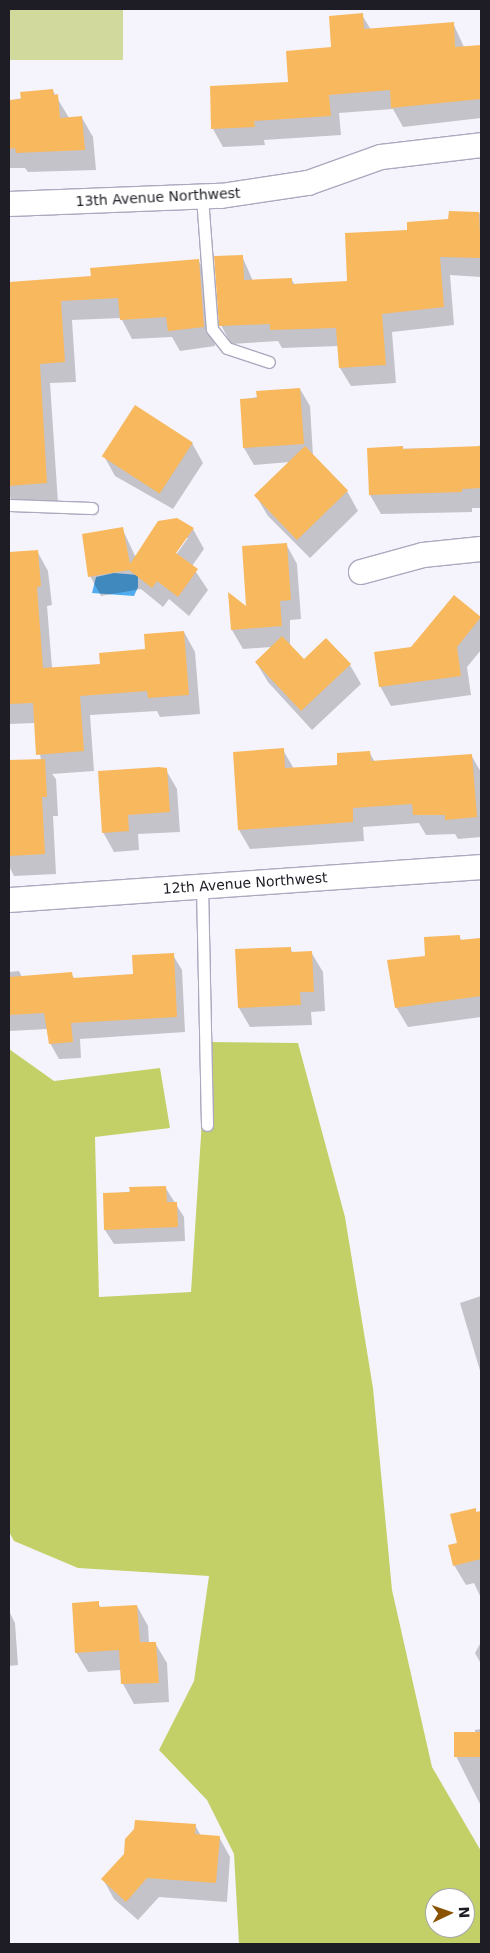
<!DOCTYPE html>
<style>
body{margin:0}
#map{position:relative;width:490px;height:1953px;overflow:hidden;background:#f5f4fd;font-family:"DejaVu Sans",sans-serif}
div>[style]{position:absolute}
.green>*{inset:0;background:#d1da9c;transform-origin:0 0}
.forest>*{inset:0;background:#c3d068}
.water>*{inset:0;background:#50acee}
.shadow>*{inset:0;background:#0003}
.building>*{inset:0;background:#f7b85e;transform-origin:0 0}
.roads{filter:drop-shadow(1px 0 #aca9bf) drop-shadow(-1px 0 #aca9bf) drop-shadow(0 1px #aca9bf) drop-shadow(0 -1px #aca9bf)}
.service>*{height:11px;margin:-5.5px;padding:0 5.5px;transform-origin:5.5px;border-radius:5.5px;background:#fff}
.minor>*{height:24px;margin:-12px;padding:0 12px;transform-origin:12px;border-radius:12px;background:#fff}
span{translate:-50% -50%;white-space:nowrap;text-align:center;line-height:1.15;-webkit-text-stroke:4px #fff;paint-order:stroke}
.street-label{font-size:14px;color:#1e1d25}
.frame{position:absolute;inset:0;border:10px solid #1e1d25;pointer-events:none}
.north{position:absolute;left:425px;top:1888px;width:50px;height:50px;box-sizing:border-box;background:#fff;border:1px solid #a5a5a8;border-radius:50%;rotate:87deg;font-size:14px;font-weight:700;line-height:20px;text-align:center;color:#1e1d25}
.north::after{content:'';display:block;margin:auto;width:18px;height:22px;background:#895302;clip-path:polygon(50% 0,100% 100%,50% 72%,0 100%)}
</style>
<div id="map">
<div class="green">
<div style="left:9px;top:9px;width:114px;height:51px"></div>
</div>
<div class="forest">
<div style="clip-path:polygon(evenodd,207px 1042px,298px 1043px,345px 1217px,373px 1388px,392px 1590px,432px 1767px,481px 1851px,481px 1944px,239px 1944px,234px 1854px,207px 1800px,159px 1750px,194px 1681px,209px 1576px,78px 1568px,14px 1541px,9px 1532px,9px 1049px,54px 1081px,160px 1068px,170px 1128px,95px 1137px,99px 1297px,191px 1292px,207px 1042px,435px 1898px,465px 1898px,465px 1928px,435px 1928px,435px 1898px)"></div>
</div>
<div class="water">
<div style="clip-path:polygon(114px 573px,138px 575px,138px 587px,134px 596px,92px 593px,96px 577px)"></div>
</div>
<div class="shadow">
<div style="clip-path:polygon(362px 15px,371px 30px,453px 23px,464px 47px,481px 46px,481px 118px,403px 127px,393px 109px,339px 113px,341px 135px,264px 140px,265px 145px,223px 147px,213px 129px,290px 84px,333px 48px)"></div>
<div style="clip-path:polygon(53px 91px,69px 118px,82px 118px,93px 137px,96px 170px,28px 172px,25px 168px,9px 168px,9px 101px)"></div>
<div style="clip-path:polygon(450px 213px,481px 213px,481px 277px,450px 275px,454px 325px,392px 332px,396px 383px,351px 386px,340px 368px,339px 346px,282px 348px,278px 341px,231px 344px,221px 325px,242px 256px,253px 281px,291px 279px,295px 285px,349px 282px,409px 232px,450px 220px)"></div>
<div style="clip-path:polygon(198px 260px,210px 279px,215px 346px,180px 351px,172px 337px,132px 339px,121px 318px,72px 320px,76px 382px,50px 383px,58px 503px,15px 506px,9px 495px,9px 394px,12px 394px,9px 283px,92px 277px)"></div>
<div style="clip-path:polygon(300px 389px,310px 406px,313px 456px,347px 491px,358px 511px,310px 558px,268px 516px,256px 496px,290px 462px,254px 465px,244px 448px,241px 400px)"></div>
<div style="clip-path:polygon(192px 443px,203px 463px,173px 509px,115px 476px,104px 456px)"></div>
<div style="clip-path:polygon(481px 444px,481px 508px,472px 508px,472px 512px,381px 514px,370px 495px,368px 449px,477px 448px)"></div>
<div style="clip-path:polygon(evenodd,122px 528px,136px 558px,193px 529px,204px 549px,192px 566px,208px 590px,189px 616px,169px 599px,163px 607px,141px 589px,101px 596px,90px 576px,122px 528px,185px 538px,188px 538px,173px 559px,171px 557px,185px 538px)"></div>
<div style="clip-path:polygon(286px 544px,297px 564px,301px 619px,290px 620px,290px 646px,304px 661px,350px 665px,361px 684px,312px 730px,268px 682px,256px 662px,272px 647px,243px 649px,232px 630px)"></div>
<div style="clip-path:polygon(37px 551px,48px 571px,52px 605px,47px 606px,52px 668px,101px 665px,147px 650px,184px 632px,195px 652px,200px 714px,160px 717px,157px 711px,90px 715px,94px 771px,52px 774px,56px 779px,58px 816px,53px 816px,56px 874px,14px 876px,9px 866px,9px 761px,41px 760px,35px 723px,9px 724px,9px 554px)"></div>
<div style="clip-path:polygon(480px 618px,481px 650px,467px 667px,471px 695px,391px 706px,380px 686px,412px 648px)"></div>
<div style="clip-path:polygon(283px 750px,294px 769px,339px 766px,369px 752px,375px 762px,471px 755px,481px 772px,481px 837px,458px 839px,455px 834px,426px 835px,419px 823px,363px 827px,364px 841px,250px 849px,239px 830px)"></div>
<div style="clip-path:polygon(166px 770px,177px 789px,180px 832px,138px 834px,139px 850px,114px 852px,103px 832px)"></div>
<div style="clip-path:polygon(459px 936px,462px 941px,480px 939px,481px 942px,481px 1017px,408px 1027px,396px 1007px,427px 957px)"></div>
<div style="clip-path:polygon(290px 948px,293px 953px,311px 952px,323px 972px,325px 1011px,311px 1012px,312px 1025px,250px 1027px,239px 1008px)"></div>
<div style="clip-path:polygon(173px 955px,182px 970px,185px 1032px,80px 1039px,81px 1058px,59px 1059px,50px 1043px,48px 1029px,9px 1031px,9px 972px,19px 971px,22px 977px,71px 974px,75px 979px,135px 975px)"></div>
<div style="clip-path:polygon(165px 1187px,184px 1217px,185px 1241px,114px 1244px,105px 1230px,104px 1195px)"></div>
<div style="clip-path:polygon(481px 1296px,481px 1374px,460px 1303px)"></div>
<div style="clip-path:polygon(475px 1509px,477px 1513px,481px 1512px,481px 1598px,474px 1583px,466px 1585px,454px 1565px,458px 1544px)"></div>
<div style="clip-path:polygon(98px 1603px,101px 1608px,137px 1606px,148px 1626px,149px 1643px,155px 1643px,167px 1663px,169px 1702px,134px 1704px,123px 1684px,122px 1670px,88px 1672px,76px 1652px)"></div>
<div style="clip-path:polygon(9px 1611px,15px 1623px,18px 1665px,9px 1666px)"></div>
<div style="clip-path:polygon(481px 1642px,481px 1664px,475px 1653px)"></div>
<div style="clip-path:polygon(481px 1729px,481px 1806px,457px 1758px,455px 1735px,475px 1734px,475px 1730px)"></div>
<div style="clip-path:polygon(195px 1825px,201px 1836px,219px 1837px,230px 1857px,227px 1902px,159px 1897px,138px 1920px,114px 1899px,103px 1879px)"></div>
</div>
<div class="building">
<div style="clip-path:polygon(363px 13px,364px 29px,454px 22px,455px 47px,481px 45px,481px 99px,391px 108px,390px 90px,329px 95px,331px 116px,254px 121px,255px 127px,211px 129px,210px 86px,288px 82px,286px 51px,331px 47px,329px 16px)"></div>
<div style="clip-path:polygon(53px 89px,54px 95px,58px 94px,60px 118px,82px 116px,85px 150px,16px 153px,15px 148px,9px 149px,9px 100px,21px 99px,20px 92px)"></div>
<div style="clip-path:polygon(449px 211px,479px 212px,481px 258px,440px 257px,444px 307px,382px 314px,386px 365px,339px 368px,336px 328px,270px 330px,270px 324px,219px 326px,214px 256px,243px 255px,244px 280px,292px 278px,292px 284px,347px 281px,345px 233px,407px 230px,407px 222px,448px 219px)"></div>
<div style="clip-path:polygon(199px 259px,204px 327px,168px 331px,166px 317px,120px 320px,118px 298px,61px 301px,65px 362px,40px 364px,47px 483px,9px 486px,9px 282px,91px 276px,90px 268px)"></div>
<div style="clip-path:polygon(300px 388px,304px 444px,243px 448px,240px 399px,257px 398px,256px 391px)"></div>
<div style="left:135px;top:405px;width:69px;height:61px;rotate:33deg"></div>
<div style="left:305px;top:446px;width:62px;height:71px;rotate:46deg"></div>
<div style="clip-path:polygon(403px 446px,403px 449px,481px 446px,481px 488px,462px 489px,462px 492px,369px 495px,367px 448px)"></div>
<div style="clip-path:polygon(177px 518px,194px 528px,176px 553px,198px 569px,178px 597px,157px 581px,152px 588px,129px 570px,88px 577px,82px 534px,123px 527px,130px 564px,158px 521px)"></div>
<div style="clip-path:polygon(287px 543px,291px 600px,280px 601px,282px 626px,231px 630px,228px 592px,246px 606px,242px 546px)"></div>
<div style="clip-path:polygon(38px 550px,41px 586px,37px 587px,43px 668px,100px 664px,99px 653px,145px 649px,144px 634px,184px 631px,189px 695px,148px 698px,147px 691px,80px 696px,84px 751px,36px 755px,33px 703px,9px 704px,9px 552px)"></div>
<div style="clip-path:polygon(454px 595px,481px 617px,457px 647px,461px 676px,379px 687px,374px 652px,411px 647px)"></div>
<div style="clip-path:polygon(282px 636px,304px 659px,326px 638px,351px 664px,301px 711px,255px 662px)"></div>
<div style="clip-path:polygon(284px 748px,285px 768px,337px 765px,337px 753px,370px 751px,371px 761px,472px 754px,477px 817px,445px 820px,445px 815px,413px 815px,412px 804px,353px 808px,353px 822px,238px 830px,233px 752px)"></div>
<div style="clip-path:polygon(45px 759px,47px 797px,42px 797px,45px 854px,9px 856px,9px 760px)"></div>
<div style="clip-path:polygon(159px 767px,167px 768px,170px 812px,128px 815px,129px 831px,102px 833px,98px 771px)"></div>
<div style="clip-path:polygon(460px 935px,460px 940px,480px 938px,481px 996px,395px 1008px,387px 960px,425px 956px,424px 937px)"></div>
<div style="clip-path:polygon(291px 947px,291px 952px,312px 951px,314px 992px,300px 992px,301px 1005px,238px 1008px,235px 949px)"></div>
<div style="clip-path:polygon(174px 953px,177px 1017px,71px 1023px,73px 1042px,49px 1044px,44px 1013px,9px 1015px,9px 977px,72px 972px,73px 978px,133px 974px,132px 955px)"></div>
<div style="clip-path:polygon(166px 1186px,167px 1202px,177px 1202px,178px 1227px,104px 1230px,103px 1193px,130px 1192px,129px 1187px)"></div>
<div style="clip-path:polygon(476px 1508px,476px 1512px,481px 1511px,481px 1559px,453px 1566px,448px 1545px,457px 1543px,450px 1514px)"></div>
<div style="clip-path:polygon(99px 1601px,99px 1607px,137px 1605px,140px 1642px,156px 1642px,159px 1683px,121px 1684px,119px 1650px,75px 1653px,72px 1603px)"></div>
<div style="left:481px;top:1732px;width:25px;height:27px;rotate:90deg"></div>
<div style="clip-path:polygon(135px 1820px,196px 1824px,195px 1834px,220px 1836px,216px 1883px,147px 1878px,126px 1902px,101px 1879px,124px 1854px,125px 1839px,134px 1829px)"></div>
</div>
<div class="roads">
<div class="service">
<div style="left:202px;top:197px;width:132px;rotate:85.7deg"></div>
<div style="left:212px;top:329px;width:24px;rotate:52deg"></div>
<div style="left:227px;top:348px;width:44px;rotate:18.4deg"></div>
<div style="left:9px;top:505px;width:83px;rotate:2.1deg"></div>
<div style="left:202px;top:886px;width:239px;rotate:88.8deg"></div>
</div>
<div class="minor">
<div style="left:9px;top:204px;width:212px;rotate:-2.2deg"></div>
<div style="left:221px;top:196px;width:88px;rotate:-8.5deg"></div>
<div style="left:308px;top:183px;width:77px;rotate:-19.6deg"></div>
<div style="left:381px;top:157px;width:101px;rotate:-6.8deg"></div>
<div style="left:361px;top:572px;width:64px;rotate:-15.3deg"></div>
<div style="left:423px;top:555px;width:58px;rotate:-5.9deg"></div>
<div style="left:9px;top:900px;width:473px;rotate:-4deg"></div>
</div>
</div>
<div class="street-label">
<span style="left:158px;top:197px;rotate:-3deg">13th Avenue Northwest</span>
<span style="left:245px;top:883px;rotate:-4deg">12th Avenue Northwest</span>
</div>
<div class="frame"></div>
<div class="north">N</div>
</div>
